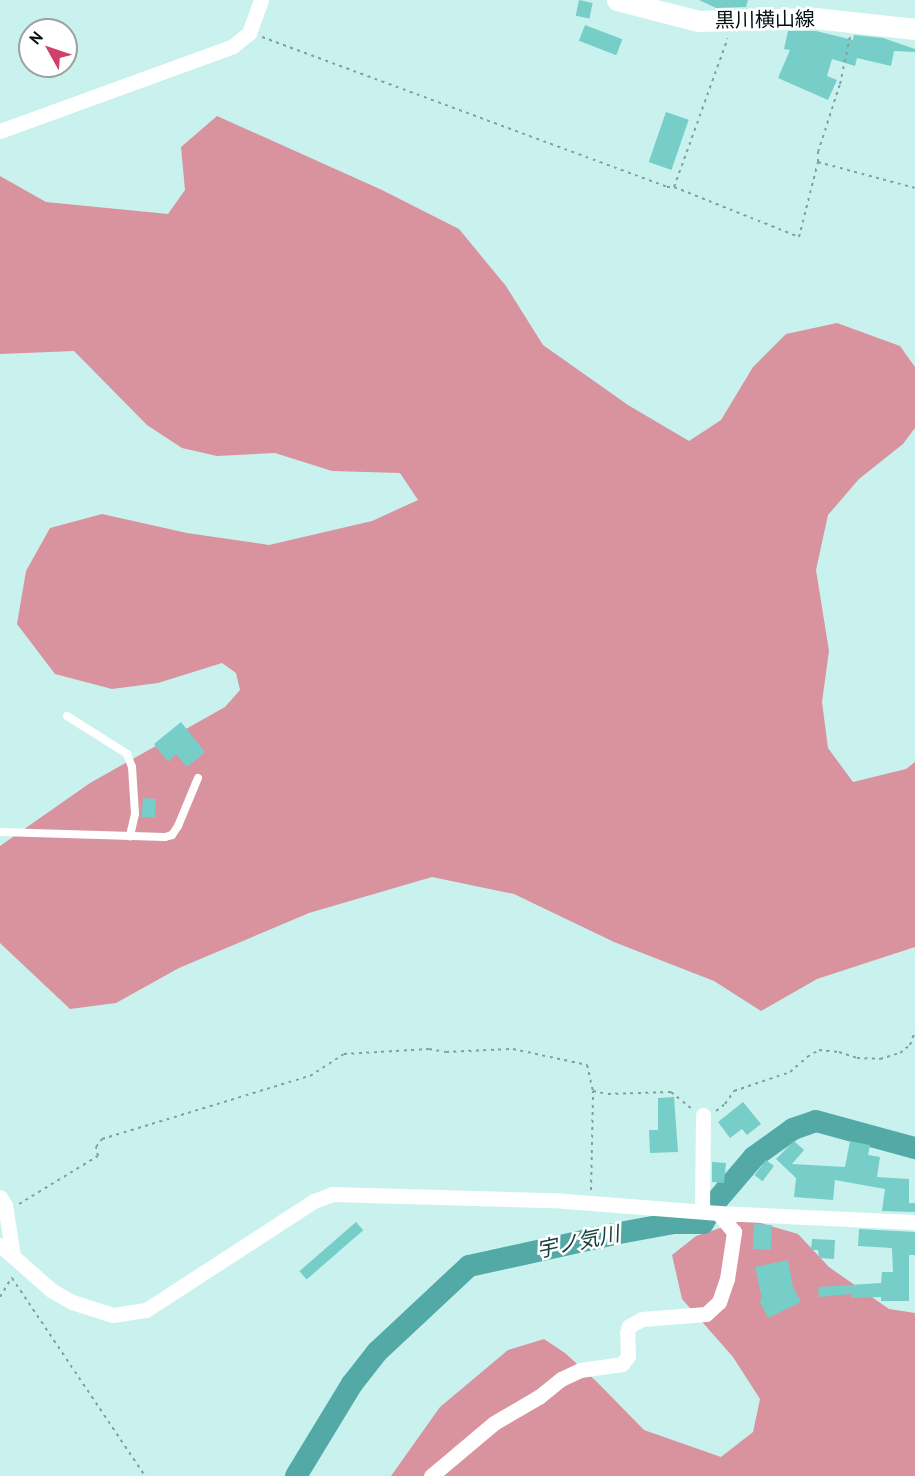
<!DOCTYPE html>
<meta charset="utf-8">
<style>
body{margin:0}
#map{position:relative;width:915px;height:1476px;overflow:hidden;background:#c9f2ef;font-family:"PT Sans","Noto Sans JP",sans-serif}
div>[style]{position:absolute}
.forest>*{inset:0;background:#d8939f}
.river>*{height:22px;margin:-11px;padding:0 11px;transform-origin:11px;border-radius:11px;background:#52a9a5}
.building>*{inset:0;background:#77cdc8;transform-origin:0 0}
.path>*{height:2px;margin-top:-1px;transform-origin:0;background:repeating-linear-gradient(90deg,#819f9e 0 3px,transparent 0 7.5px)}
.service>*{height:8px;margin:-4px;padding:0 4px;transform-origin:4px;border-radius:4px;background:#fff}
.minor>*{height:15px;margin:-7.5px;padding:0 7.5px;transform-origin:7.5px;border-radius:7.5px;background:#fff}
.secondary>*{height:21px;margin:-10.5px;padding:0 10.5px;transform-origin:10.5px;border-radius:10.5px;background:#fff}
span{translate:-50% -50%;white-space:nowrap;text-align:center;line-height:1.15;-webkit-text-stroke:5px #fff;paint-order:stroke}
.street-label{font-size:20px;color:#041111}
.water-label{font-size:21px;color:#194240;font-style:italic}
.north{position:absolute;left:18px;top:18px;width:60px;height:60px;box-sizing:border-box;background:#fff;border:2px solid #9ba0a0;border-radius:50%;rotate:310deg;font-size:16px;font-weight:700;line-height:24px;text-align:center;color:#041111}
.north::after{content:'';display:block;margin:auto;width:21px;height:27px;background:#d0416a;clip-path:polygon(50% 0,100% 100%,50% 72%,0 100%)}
</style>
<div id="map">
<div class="forest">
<div style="clip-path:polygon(217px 116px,382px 190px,459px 229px,506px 286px,543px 345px,628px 405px,689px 441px,721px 420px,753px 367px,786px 334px,837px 323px,900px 346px,915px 367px,915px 428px,903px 444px,859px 479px,828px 515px,816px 570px,829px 651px,822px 702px,828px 748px,853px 782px,906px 769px,915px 762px,915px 947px,817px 979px,761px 1011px,714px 981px,614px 942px,514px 894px,432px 877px,309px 913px,179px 968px,116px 1003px,70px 1009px,0 943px,0 846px,90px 783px,225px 707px,240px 690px,236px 673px,222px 663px,158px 683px,112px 689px,55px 674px,17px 624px,26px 571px,50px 528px,102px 514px,187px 533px,269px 545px,372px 521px,418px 500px,400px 473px,332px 471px,275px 453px,217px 456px,182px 448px,147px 425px,74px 351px,0 354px,0 176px,46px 202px,168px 214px,185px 190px,181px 147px)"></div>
<div style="clip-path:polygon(747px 1219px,798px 1234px,829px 1267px,889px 1309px,915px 1313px,915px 1476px,391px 1476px,440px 1407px,508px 1350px,544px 1339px,565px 1353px,596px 1381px,644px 1430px,721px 1457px,753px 1432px,760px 1399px,733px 1357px,682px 1299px,672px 1255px,696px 1236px)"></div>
</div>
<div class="river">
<div style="left:296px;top:1476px;width:108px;rotate:-58.7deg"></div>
<div style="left:352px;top:1384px;width:41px;rotate:-52deg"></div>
<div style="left:377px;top:1352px;width:126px;rotate:-43.1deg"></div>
<div style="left:469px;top:1266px;width:148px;rotate:-12.4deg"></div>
<div style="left:614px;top:1234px;width:61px;rotate:-10.4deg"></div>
<div style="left:674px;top:1223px;width:29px"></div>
<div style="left:703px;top:1223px;width:28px;rotate:-58deg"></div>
<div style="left:718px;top:1199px;width:55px;rotate:-49.4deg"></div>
<div style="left:754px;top:1157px;width:48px;rotate:-35.7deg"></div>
<div style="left:793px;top:1129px;width:24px;rotate:-19deg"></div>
<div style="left:816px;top:1121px;width:103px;rotate:15.3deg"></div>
</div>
<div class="building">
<div style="left:579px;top:0;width:14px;height:16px;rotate:12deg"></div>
<div style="clip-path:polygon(699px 0,748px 0,746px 7px,716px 8px)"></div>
<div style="left:585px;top:25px;width:40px;height:17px;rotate:21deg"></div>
<div style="clip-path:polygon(788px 31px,816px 31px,853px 40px,854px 35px,883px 38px,915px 49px,915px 52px,894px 51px,891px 66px,857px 58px,855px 66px,832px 59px,827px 76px,837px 80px,828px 100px,778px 78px,790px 50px,784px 49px)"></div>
<div style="left:666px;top:112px;width:24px;height:53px;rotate:19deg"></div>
<div style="clip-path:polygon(181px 722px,205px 752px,187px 767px,176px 754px,168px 762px,154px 744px)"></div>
<div style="left:143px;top:798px;width:13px;height:19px;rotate:4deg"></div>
<div style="clip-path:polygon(674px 1097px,678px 1152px,650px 1153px,649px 1130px,658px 1130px,658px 1098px)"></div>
<div style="clip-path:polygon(743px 1102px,761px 1124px,747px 1135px,742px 1129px,730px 1138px,718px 1122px)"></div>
<div style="clip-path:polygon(794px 1141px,804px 1150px,792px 1164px,845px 1167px,850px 1141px,870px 1145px,868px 1155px,880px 1157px,877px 1177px,909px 1179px,909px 1203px,915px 1203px,915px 1212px,882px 1211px,885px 1189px,835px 1180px,833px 1200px,794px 1197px,796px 1178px,776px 1159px)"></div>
<div style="left:766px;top:1160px;width:10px;height:19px;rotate:37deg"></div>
<div style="clip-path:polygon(712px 1162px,726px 1163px,724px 1183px,712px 1182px)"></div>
<div style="left:356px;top:1222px;width:11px;height:75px;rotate:49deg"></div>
<div style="left:754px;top:1224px;width:18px;height:25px;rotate:3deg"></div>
<div style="clip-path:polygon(859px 1229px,915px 1232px,915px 1255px,909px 1255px,909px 1301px,881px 1301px,881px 1297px,851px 1298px,851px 1294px,819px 1297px,818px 1287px,881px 1283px,882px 1272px,893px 1272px,892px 1248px,858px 1246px)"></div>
<div style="clip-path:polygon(812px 1239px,835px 1240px,834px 1259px,819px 1258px,818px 1250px,811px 1250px)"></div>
<div style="clip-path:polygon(788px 1260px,793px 1287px,801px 1302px,768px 1318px,759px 1300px,762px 1299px,755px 1267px)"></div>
</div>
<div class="path">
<div style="left:262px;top:37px;width:432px;rotate:20.3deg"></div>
<div style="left:667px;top:187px;width:7px"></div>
<div style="left:674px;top:187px;width:158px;rotate:-70.1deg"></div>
<div style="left:818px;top:162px;width:10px;rotate:-90deg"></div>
<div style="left:818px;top:152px;width:71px;rotate:-72.1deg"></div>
<div style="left:840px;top:84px;width:48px;rotate:-78deg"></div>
<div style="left:674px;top:187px;width:135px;rotate:21.8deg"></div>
<div style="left:799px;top:237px;width:77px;rotate:-75.8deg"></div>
<div style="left:818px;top:162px;width:100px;rotate:15deg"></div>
<div style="left:716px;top:1111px;width:11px;rotate:-38deg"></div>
<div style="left:725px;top:1104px;width:16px;rotate:-55deg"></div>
<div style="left:734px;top:1091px;width:59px;rotate:-18.7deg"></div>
<div style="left:790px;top:1072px;width:23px;rotate:-41deg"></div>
<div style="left:807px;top:1057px;width:14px;rotate:-30deg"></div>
<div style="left:819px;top:1050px;width:20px;rotate:6deg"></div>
<div style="left:839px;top:1052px;width:19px;rotate:18deg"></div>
<div style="left:857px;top:1058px;width:23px;rotate:2deg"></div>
<div style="left:880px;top:1059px;width:21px;rotate:-17deg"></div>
<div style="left:900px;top:1053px;width:13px;rotate:-39deg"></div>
<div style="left:910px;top:1045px;width:15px;rotate:-70deg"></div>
<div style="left:591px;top:1190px;width:99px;rotate:-88.8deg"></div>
<div style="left:593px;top:1091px;width:15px;rotate:11deg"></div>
<div style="left:608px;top:1094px;width:63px;rotate:-1.8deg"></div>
<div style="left:671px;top:1092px;width:27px;rotate:39deg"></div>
<div style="left:19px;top:1204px;width:92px;rotate:-31.3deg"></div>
<div style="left:98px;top:1156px;width:9px;rotate:-103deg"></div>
<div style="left:96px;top:1147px;width:10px;rotate:-53deg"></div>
<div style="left:102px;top:1139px;width:217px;rotate:-16.9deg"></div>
<div style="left:310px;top:1076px;width:40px;rotate:-32.9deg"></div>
<div style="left:344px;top:1054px;width:85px;rotate:-3.4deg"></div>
<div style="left:429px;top:1049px;width:17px;rotate:10deg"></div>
<div style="left:446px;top:1052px;width:67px;rotate:-2.6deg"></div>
<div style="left:513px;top:1049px;width:76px;rotate:12.2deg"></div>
<div style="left:587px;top:1065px;width:27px;rotate:77deg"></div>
<div style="left:12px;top:1278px;width:239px;rotate:56.1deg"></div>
<div style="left:0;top:1297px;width:23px;rotate:-59deg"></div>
</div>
<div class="service">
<div style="left:67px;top:716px;width:71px;rotate:32.3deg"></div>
<div style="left:127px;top:754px;width:14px;rotate:69deg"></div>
<div style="left:132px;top:767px;width:47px;rotate:86.3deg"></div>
<div style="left:135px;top:814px;width:23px;rotate:103deg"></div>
<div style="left:0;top:832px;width:165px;rotate:1.7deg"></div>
<div style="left:165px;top:837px;width:7px;rotate:-16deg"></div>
<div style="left:172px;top:835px;width:11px;rotate:-56deg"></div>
<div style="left:178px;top:826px;width:52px;rotate:-67.4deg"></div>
</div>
<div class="minor">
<div style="left:0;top:131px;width:248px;rotate:-20deg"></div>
<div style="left:233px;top:46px;width:21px;rotate:-39deg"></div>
<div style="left:249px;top:33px;width:35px;rotate:-70deg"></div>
<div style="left:0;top:1197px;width:9px;rotate:58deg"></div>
<div style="left:5px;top:1205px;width:52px;rotate:81.1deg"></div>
<div style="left:702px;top:1211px;width:96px;rotate:-89.4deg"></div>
<div style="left:0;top:1245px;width:68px;rotate:41.4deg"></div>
<div style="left:51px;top:1290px;width:24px;rotate:30deg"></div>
<div style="left:72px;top:1302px;width:43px;rotate:17.6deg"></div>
<div style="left:113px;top:1315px;width:33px;rotate:-9deg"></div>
<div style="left:146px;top:1310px;width:200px;rotate:-33deg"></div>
<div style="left:314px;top:1201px;width:19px;rotate:-21deg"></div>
<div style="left:332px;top:1194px;width:221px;rotate:1.6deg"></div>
<div style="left:553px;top:1200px;width:166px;rotate:4.5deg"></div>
<div style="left:718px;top:1213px;width:197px;rotate:2.6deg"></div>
<div style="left:431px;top:1476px;width:82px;rotate:-40.1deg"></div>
<div style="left:494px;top:1423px;width:53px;rotate:-30.4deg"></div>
<div style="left:540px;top:1396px;width:27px;rotate:-39deg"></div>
<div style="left:561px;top:1379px;width:21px;rotate:-25deg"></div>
<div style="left:580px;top:1370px;width:42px;rotate:-8.1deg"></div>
<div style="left:622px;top:1364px;width:10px;rotate:-53deg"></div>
<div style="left:628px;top:1356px;width:23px;rotate:-92deg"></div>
<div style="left:627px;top:1333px;width:7px;rotate:-74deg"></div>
<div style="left:629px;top:1326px;width:15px;rotate:-28deg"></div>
<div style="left:642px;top:1319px;width:64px;rotate:-4.5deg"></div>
<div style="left:706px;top:1314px;width:18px;rotate:-43deg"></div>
<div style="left:719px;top:1302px;width:24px;rotate:-71deg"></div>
<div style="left:727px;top:1279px;width:48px;rotate:-81.5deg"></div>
<div style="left:734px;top:1232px;width:25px;rotate:-130deg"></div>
</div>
<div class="secondary">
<div style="left:617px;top:0;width:84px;rotate:14.5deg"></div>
<div style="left:698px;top:21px;width:116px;rotate:-1.5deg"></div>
<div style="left:814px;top:18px;width:102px;rotate:6.2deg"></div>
</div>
<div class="street-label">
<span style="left:765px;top:20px;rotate:-1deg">黒川横山線</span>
</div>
<div class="water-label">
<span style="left:578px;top:1242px;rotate:-12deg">宇ノ気川</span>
</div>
<div class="north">N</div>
</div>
